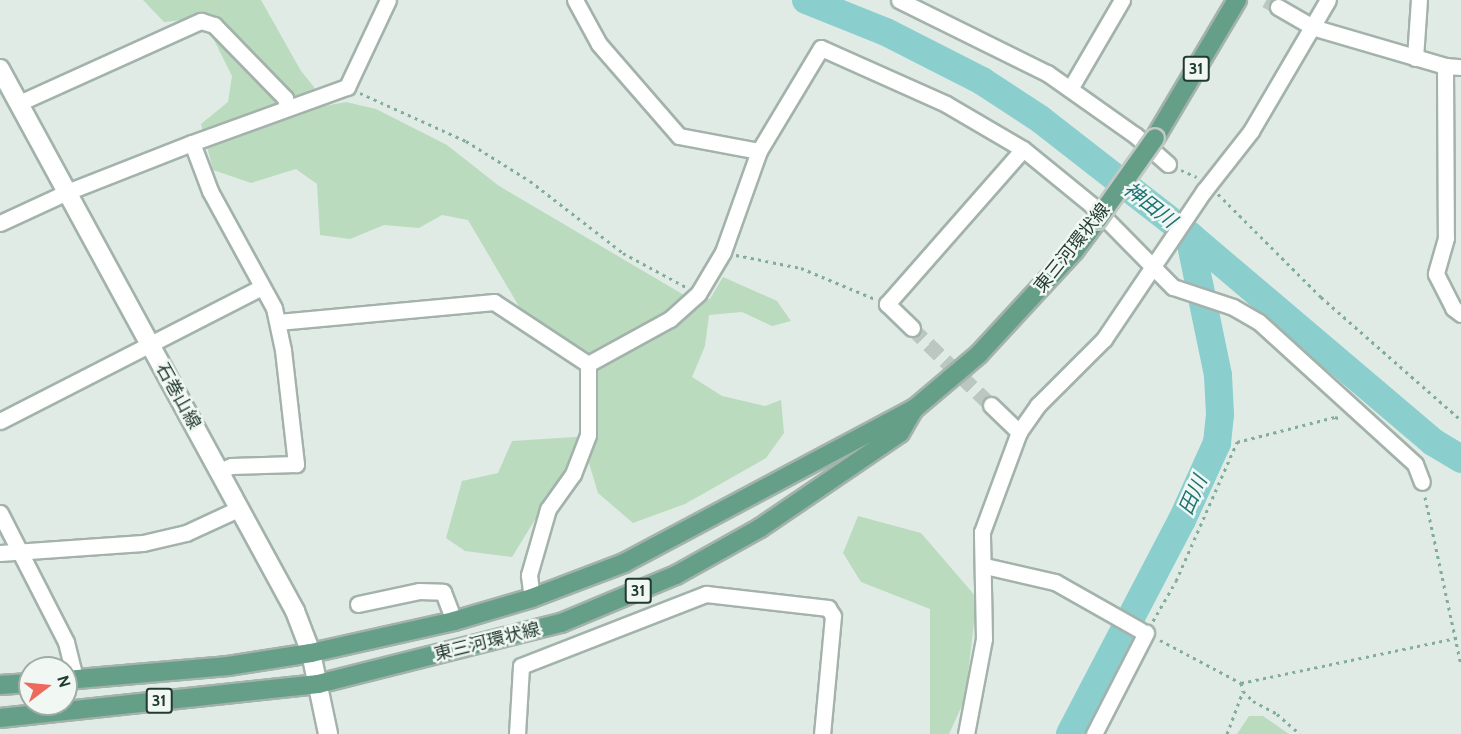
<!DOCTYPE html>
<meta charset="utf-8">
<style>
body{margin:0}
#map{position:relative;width:1461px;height:734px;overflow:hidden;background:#e0ebe5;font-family:Cabin,"Noto Sans JP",sans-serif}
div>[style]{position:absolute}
.green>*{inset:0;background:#badbbe}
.river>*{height:28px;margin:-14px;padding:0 14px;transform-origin:14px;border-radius:14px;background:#8acece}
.street-tunnel>*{height:15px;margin-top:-7.5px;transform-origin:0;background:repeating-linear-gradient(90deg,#bac8c1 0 15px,transparent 0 23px)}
.path>*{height:3px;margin-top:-1.5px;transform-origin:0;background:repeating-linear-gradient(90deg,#82ad99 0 3px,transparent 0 7.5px)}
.roads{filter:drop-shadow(2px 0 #a3b3ab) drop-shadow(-2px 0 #a3b3ab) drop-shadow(0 2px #a3b3ab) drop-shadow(0 -2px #a3b3ab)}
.street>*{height:15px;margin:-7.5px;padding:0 7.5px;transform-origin:7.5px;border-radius:7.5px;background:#fff}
.secondary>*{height:18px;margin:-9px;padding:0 9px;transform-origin:9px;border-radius:9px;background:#fff}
.primary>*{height:18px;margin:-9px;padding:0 9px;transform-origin:9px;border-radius:9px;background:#669f88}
.bridges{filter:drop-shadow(2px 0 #c1c8c5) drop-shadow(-2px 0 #c1c8c5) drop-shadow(0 2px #c1c8c5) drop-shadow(0 -2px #c1c8c5)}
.primary-bridge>*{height:18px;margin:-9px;padding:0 9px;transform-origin:9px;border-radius:9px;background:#669f88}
span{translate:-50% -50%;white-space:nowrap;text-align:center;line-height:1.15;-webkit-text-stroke:5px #f1f7f3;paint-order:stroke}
.shield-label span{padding:2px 4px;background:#f1f7f3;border:2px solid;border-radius:4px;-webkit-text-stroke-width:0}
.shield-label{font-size:16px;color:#223b30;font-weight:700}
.street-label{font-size:18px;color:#223b30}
.water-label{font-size:20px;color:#1e7374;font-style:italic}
.north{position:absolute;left:18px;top:656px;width:60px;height:60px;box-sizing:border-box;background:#f1f7f3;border:2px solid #9eaca5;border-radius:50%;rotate:74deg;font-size:16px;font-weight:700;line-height:24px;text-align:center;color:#223b30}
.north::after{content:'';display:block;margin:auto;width:21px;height:27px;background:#ed6a5c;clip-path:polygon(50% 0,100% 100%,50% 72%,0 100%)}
</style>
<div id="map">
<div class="green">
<div style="clip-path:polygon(143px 0,261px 0,301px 71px,314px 87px,319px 107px,346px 102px,376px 109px,447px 145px,499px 186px,684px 295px,710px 299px,723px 277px,777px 301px,791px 321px,772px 326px,742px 312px,709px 315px,705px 346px,692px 377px,722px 396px,765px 406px,781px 400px,784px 433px,766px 458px,685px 504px,633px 523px,598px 493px,589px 463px,573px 458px,512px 557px,465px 551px,446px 538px,462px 481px,498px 473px,512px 441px,591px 436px,581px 353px,527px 320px,468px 220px,442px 215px,419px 228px,384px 225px,350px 239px,320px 235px,317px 184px,296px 169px,251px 183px,213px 170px,201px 124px,228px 102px,232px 76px,203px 18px,164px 22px)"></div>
<div style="clip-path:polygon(858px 516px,921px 533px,977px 598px,965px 699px,949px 734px,930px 734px,930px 609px,861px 582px,843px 553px)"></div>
<div style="clip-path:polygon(1249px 716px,1263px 716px,1289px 734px,1237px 734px)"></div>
</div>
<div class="river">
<div style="left:806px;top:0;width:86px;rotate:21.8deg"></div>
<div style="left:886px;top:32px;width:108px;rotate:27deg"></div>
<div style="left:982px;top:81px;width:69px;rotate:33.2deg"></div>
<div style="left:1040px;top:119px;width:189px;rotate:37.9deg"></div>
<div style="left:1189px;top:235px;width:320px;rotate:40.3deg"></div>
<div style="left:1433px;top:442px;width:33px;rotate:31deg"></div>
<div style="left:1070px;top:734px;width:242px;rotate:-62.4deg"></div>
<div style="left:1182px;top:520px;width:85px;rotate:-65.6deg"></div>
<div style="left:1217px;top:443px;width:29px;rotate:-84deg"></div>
<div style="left:1220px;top:414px;width:39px;rotate:-93deg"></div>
<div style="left:1218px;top:375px;width:143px;rotate:-101.7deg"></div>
</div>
<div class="street-tunnel">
<div style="left:1266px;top:0;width:14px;rotate:30deg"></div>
<div style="left:912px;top:328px;width:110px;rotate:44.3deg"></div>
</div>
<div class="path">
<div style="left:360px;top:93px;width:116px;rotate:24.4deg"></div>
<div style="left:466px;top:141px;width:75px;rotate:32deg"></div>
<div style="left:530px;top:181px;width:118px;rotate:37.7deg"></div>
<div style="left:623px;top:253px;width:72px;rotate:28.4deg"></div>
<div style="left:1181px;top:170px;width:17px;rotate:24deg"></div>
<div style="left:1218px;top:194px;width:146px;rotate:45deg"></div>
<div style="left:1321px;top:297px;width:186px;rotate:41.3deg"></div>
<div style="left:736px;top:255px;width:66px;rotate:11.3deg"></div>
<div style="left:801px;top:268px;width:80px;rotate:22.7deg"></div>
<div style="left:1425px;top:497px;width:172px;rotate:77.9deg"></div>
<div style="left:1153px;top:621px;width:46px;rotate:-60.1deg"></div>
<div style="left:1176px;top:581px;width:152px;rotate:-66.3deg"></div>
<div style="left:1237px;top:442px;width:101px;rotate:-14.3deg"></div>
<div style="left:1335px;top:417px;width:6px;rotate:18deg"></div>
<div style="left:1160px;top:640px;width:92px;rotate:28deg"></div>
<div style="left:1241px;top:683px;width:225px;rotate:-11.8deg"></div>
<div style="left:1241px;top:683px;width:8px;rotate:76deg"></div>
<div style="left:1243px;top:691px;width:14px;rotate:45deg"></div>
<div style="left:1253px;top:701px;width:27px;rotate:28deg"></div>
<div style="left:1277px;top:714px;width:30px;rotate:41deg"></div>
<div style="left:1227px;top:734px;width:46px;rotate:-69.6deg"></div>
</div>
<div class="roads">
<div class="street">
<div style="left:575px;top:0;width:50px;rotate:61.4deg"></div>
<div style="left:599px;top:44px;width:122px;rotate:49deg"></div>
<div style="left:679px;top:136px;width:81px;rotate:10.6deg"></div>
<div style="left:899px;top:0;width:165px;rotate:26.3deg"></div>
<div style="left:1047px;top:73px;width:108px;rotate:35.2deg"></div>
<div style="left:1135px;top:135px;width:44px;rotate:41.3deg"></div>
<div style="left:1278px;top:7px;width:39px;rotate:30deg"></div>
<div style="left:1312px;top:27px;width:139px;rotate:16.3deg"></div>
<div style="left:1445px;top:66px;width:172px;rotate:89.7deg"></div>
<div style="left:1446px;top:238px;width:37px;rotate:106deg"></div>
<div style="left:1436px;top:274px;width:38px;rotate:63deg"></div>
<div style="left:1453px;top:308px;width:10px;rotate:37deg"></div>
<div style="left:1415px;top:58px;width:58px;rotate:-86.1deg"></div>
<div style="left:1445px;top:66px;width:16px;rotate:4deg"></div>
<div style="left:1070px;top:89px;width:103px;rotate:-59.7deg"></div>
<div style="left:19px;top:103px;width:200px;rotate:-24.3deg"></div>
<div style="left:201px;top:21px;width:14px;rotate:17deg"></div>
<div style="left:214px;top:25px;width:102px;rotate:45.8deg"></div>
<div style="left:285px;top:98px;width:8px;rotate:76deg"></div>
<div style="left:192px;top:143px;width:51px;rotate:69.4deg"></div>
<div style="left:210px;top:191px;width:133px;rotate:61.3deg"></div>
<div style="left:274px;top:308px;width:43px;rotate:77.9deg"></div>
<div style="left:283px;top:350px;width:115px;rotate:83.5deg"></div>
<div style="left:296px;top:464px;width:65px;rotate:178.2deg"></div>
<div style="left:231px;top:466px;width:12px;rotate:156deg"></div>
<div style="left:0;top:223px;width:74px;rotate:-24.8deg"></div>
<div style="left:67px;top:192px;width:134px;rotate:-21.4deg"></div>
<div style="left:192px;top:143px;width:165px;rotate:-19.9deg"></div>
<div style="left:347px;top:87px;width:96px;rotate:-64.8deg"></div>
<div style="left:278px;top:322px;width:217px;rotate:-5.3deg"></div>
<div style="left:494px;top:302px;width:113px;rotate:33.4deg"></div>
<div style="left:588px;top:364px;width:71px;rotate:90deg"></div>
<div style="left:588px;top:435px;width:42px;rotate:111deg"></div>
<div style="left:573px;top:474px;width:43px;rotate:125.5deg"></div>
<div style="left:548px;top:509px;width:69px;rotate:106.1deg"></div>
<div style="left:529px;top:575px;width:23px;rotate:83deg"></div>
<div style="left:912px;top:328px;width:35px;rotate:-136deg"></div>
<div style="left:887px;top:304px;width:206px;rotate:-48.7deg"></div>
<div style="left:588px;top:364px;width:94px;rotate:-28.8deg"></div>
<div style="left:670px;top:319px;width:38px;rotate:-42deg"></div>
<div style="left:698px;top:294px;width:49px;rotate:-59.2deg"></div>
<div style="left:723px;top:252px;width:107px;rotate:-70.4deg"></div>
<div style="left:759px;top:151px;width:120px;rotate:-59deg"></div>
<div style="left:821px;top:48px;width:137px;rotate:24.1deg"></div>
<div style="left:946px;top:104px;width:89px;rotate:30.3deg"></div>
<div style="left:1023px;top:149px;width:90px;rotate:39.2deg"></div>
<div style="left:1093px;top:206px;width:114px;rotate:45.4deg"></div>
<div style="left:1173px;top:287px;width:63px;rotate:18.4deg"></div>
<div style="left:1233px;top:307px;width:30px;rotate:30deg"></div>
<div style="left:1259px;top:322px;width:211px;rotate:42.3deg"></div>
<div style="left:1415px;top:464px;width:19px;rotate:69deg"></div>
<div style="left:991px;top:405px;width:39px;rotate:44deg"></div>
<div style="left:0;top:421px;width:294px;rotate:-27.1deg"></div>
<div style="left:0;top:513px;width:145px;rotate:62.9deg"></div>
<div style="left:66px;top:642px;width:38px;rotate:76deg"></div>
<div style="left:0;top:553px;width:143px;rotate:-4deg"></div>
<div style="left:143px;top:543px;width:44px;rotate:-13.1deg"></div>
<div style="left:186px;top:533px;width:57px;rotate:-24.8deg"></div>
<div style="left:985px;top:566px;width:72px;rotate:12.9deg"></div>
<div style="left:1055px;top:582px;width:98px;rotate:29.5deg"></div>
<div style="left:358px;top:604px;width:62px;rotate:-12deg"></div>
<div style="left:419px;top:591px;width:24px;rotate:2deg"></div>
<div style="left:443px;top:592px;width:31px;rotate:69deg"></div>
<div style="left:517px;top:734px;width:68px;rotate:-86.6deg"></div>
<div style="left:521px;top:666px;width:199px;rotate:-21.3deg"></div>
<div style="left:706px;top:594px;width:123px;rotate:6.5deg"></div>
<div style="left:828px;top:608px;width:9px;rotate:58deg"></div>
<div style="left:833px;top:616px;width:119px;rotate:95.3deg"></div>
<div style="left:966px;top:734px;width:97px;rotate:-79.3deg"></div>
<div style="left:984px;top:639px;width:107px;rotate:-91.1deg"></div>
<div style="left:982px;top:532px;width:107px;rotate:-69.7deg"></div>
<div style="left:1019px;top:432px;width:33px;rotate:-55deg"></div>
<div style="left:1038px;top:405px;width:93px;rotate:-45deg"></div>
<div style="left:1104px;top:339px;width:179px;rotate:-56deg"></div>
<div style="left:1204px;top:191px;width:76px;rotate:-51.9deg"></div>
<div style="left:1251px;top:131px;width:152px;rotate:-59.6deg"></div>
<div style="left:1094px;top:734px;width:114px;rotate:-62.8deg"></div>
</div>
<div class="secondary">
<div style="left:0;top:69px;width:617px;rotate:61.44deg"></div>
<div style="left:295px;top:611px;width:45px;rotate:69.1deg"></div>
<div style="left:311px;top:653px;width:83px;rotate:78.1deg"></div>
</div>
<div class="primary">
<div style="left:1155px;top:138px;width:161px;rotate:-59.3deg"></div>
<div style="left:66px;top:680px;width:163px;rotate:-4.9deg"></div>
<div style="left:228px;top:666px;width:84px;rotate:-8.9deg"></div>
<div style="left:311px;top:653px;width:147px;rotate:-12.6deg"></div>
<div style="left:454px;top:621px;width:81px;rotate:-16.4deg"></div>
<div style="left:532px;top:598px;width:98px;rotate:-20.8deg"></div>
<div style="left:624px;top:563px;width:328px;rotate:-28deg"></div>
<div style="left:914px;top:409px;width:85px;rotate:-40.2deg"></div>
<div style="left:979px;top:354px;width:140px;rotate:-47.3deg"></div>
<div style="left:1074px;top:251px;width:39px;rotate:-53deg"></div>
<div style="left:0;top:685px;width:30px;rotate:-4deg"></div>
<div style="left:0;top:718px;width:320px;rotate:-6.1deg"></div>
<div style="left:318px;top:684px;width:251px;rotate:-14.1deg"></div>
<div style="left:561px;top:623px;width:125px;rotate:-22.7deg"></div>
<div style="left:676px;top:575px;width:96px;rotate:-29.2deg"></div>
<div style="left:760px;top:528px;width:169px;rotate:-34.2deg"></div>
<div style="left:900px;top:433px;width:28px;rotate:-60deg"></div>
</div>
</div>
<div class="bridges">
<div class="primary-bridge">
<div style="left:1097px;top:220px;width:100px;rotate:-54.7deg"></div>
</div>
</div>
<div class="shield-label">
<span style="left:1196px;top:69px">31</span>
<span style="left:638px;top:591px">31</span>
<span style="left:159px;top:701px">31</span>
</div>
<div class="street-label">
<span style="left:1072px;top:248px;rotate:-51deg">東三河環状線</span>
<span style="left:178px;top:396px;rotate:61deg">石巻山線</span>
<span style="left:487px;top:642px;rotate:-14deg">東三河環状線</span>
</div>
<div class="water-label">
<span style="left:1150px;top:205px;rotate:38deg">神田川</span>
<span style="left:1193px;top:495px;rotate:-66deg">田川</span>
</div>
<div class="north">N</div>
</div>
